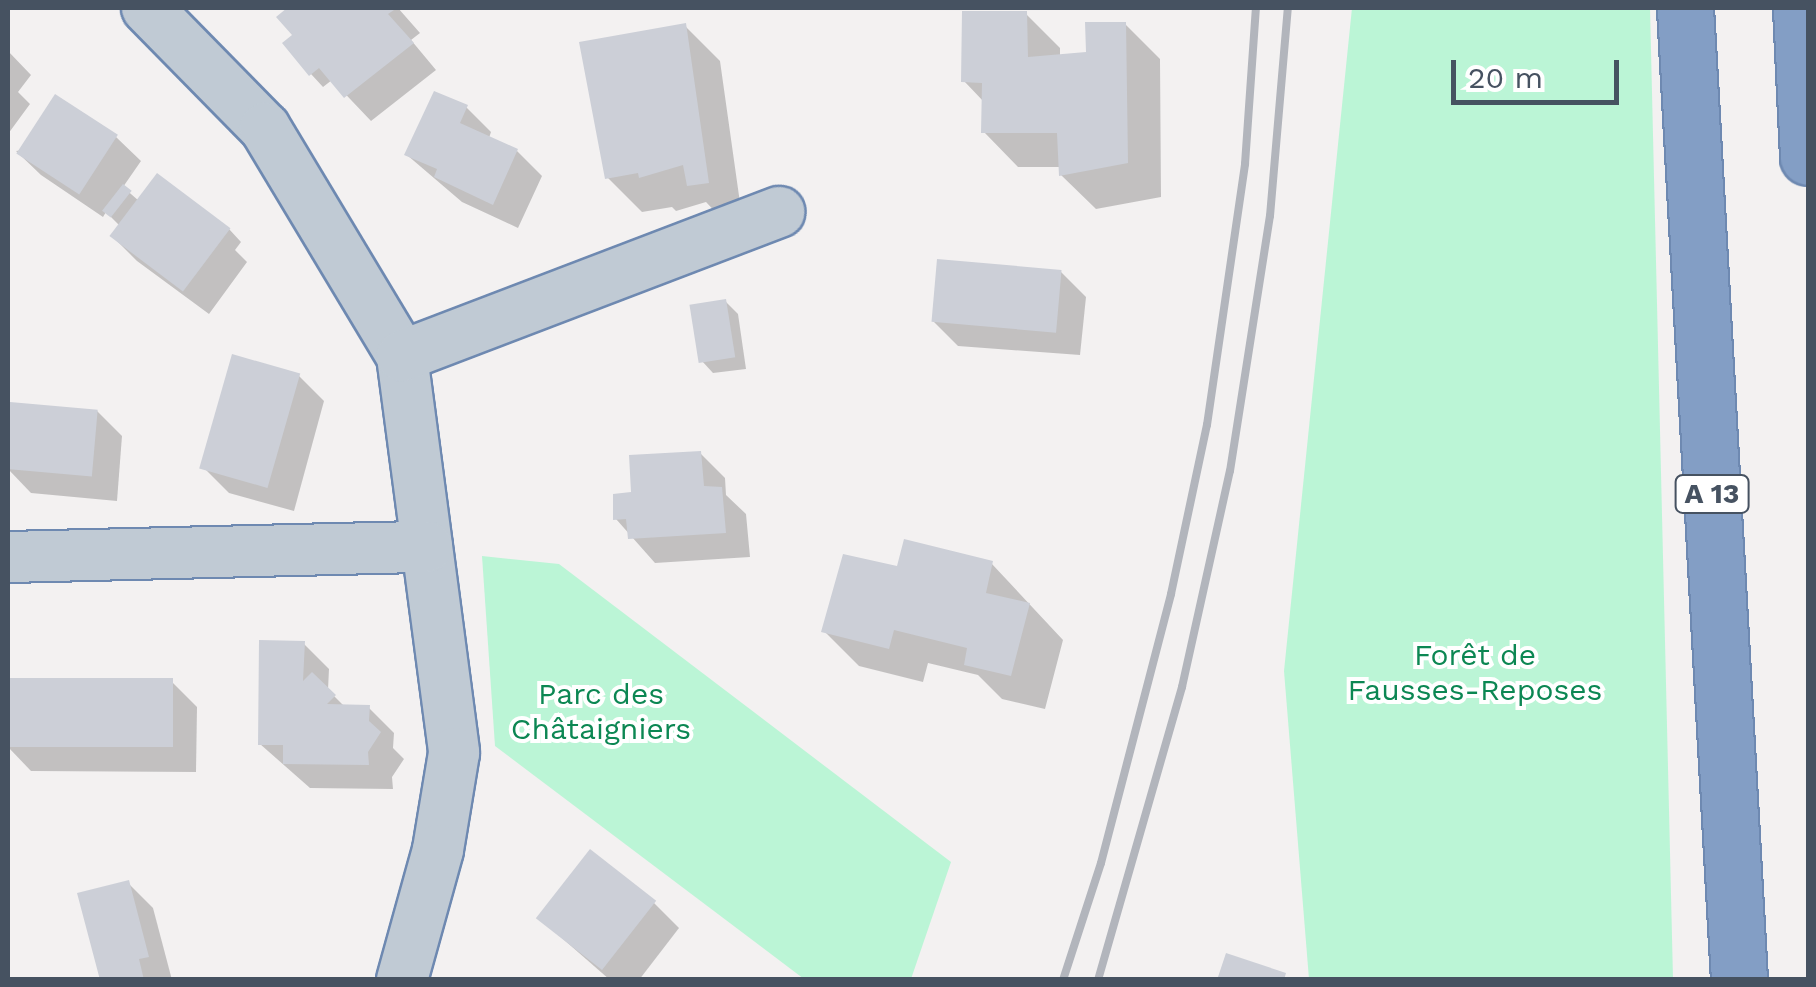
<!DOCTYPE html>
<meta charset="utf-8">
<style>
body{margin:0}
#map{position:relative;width:1816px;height:987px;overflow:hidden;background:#f3f1f1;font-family:"Work Sans",sans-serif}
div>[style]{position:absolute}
.green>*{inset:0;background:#bbf5d6}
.shadow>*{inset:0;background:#0003}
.building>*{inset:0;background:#cccfd7;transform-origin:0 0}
.roads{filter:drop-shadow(2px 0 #6e89b1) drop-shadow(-2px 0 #6e89b1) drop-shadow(0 2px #6e89b1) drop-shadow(0 -2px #6e89b1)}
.minor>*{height:50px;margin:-25px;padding:0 25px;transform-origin:25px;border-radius:25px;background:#c0cad4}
.motorway>*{height:55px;margin:-27.5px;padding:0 27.5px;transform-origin:27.5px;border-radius:27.5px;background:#839ec5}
.rail>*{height:8px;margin:-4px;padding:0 4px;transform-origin:4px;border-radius:4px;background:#b2b5bc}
span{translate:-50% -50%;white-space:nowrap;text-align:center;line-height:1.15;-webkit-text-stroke:8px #fff;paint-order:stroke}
.shield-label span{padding:2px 8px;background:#fff;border:2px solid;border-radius:8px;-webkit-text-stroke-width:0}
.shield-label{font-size:28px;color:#465261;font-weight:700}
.park-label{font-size:30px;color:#0c8753}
.frame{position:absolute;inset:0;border:10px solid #465261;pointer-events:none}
.scale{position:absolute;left:1451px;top:60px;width:168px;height:45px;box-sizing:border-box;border:5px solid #465261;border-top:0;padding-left:12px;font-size:30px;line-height:35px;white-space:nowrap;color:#465261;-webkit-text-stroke:8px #fff;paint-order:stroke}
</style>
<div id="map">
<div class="green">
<div style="clip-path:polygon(1352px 8px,1650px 8px,1673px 979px,1309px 979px,1284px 671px)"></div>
<div style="clip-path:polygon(482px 556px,559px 564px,951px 862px,911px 979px,804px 979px,495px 746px)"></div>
</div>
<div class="shadow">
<div style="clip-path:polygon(291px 8px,398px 8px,420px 33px,411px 40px,436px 70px,371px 121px,332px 80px,323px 87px,311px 74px,295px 36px,280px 17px)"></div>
<div style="clip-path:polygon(1026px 14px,1060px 48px,1060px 57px,1089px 54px,1125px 24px,1160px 59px,1161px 197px,1096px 209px,1061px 175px,1061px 167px,1018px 167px,984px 132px,984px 102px,964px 81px)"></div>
<div style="clip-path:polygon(685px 26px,720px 61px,742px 217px,723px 220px,706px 202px,676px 211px,672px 207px,642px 212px,608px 178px)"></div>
<div style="clip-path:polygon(8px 51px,31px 75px,18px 92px,30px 104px,8px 134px)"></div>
<div style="clip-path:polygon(466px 107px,491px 132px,489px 138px,517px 151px,542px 176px,518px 228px,462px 202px,407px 155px)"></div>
<div style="clip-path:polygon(116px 137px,141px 161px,123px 187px,139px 201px,229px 229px,241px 242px,235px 250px,247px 262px,209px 314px,137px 261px,112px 236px,120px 226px,106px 212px,103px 217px,41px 175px,16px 151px)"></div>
<div style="clip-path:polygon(1061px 272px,1086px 297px,1080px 355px,958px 346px,933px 321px)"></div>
<div style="clip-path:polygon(725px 301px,738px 314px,746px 369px,713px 373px,701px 360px)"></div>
<div style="clip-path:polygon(299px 376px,324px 401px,294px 511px,229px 493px,204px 468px)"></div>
<div style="clip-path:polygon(12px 405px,97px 411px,122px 436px,117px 501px,31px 493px,8px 469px)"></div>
<div style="clip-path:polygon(700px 453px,725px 478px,726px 495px,746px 514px,750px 557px,655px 563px,616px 519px,633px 494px)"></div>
<div style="clip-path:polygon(992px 564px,1063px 640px,1045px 709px,1002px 699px,978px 675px,928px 663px,923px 682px,859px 666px,824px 631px,898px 569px)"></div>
<div style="clip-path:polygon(304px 644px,329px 669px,328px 690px,345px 707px,369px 708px,394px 733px,393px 748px,404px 759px,392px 777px,393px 789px,310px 788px,260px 744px)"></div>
<div style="clip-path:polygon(8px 681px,172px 682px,197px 707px,196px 772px,31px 771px,8px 747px)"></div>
<div style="clip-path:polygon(128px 883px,153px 908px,172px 980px,103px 980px)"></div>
<div style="clip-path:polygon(654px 903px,679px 928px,639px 980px,610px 980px,539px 918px)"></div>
</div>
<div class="building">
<div style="clip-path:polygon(287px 8px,397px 8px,388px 14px,414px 43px,344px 98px,319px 68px,309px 76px,282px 43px,292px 35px,276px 17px)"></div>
<div style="clip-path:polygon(962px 11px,1027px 11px,1028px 57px,1086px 52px,1085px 22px,1126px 22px,1128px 163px,1059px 176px,1057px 133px,981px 133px,982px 83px,961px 82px)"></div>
<div style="clip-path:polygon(686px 23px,709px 183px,687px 186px,683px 165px,639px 178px,638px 173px,605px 179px,579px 42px)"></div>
<div style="clip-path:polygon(434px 91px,468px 105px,460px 123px,518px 149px,493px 205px,434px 177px,437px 169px,404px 155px)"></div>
<div style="left:55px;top:94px;width:75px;height:71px;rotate:33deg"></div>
<div style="left:157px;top:173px;width:92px;height:79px;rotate:37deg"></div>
<div style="left:123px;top:184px;width:11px;height:34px;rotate:38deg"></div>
<div style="left:937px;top:259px;width:125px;height:63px;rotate:5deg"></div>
<div style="left:726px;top:299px;width:59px;height:37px;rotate:81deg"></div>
<div style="left:232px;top:354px;width:71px;height:119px;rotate:16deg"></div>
<div style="left:10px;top:402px;width:88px;height:67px;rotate:5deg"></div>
<div style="clip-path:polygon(701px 451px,704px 486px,722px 487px,726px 533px,628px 539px,626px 519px,613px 520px,613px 494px,631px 492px,629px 455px)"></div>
<div style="clip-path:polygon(904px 539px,993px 561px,986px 593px,1030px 603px,1011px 676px,964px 665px,967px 648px,894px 630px,889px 649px,821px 632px,843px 554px,897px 566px)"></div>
<div style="clip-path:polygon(259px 640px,305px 641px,303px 681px,312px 672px,336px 695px,327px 704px,370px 705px,369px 721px,381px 732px,368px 752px,369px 765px,283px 764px,283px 745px,258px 745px)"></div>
<div style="left:8px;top:678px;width:165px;height:69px"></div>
<div style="left:590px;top:849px;width:84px;height:88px;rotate:38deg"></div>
<div style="clip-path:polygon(129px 880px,149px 957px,139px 959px,144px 980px,100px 980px,77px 893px)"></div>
<div style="clip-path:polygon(1226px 953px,1286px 973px,1284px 980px,1217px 980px)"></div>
</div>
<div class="roads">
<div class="minor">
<div style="left:147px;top:8px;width:168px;rotate:45.5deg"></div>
<div style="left:265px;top:128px;width:266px;rotate:59deg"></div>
<div style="left:402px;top:356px;width:400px;rotate:82.5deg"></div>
<div style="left:454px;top:753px;width:98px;rotate:99.4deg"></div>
<div style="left:438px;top:850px;width:135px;rotate:105.5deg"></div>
<div style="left:402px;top:356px;width:404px;rotate:-20.9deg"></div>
<div style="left:8px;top:557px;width:419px;rotate:-1.4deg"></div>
</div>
<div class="motorway">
<div style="left:1685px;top:8px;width:973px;rotate:86.82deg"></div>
<div style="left:1801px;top:8px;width:149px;rotate:87.3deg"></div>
</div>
</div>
<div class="rail">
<div style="left:1063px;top:980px;width:123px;rotate:-72deg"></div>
<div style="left:1101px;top:863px;width:278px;rotate:-75.4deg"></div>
<div style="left:1171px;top:594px;width:173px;rotate:-78deg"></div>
<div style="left:1207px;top:425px;width:264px;rotate:-81.7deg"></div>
<div style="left:1245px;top:164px;width:156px;rotate:-86deg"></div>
<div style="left:1098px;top:980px;width:305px;rotate:-74deg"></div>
<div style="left:1182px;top:687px;width:221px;rotate:-77.5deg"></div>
<div style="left:1230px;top:471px;width:258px;rotate:-81.1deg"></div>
<div style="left:1270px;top:216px;width:209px;rotate:-85.1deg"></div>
</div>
<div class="shield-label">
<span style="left:1712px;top:494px">A 13</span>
</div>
<div class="park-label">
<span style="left:1475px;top:672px">Forêt de<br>Fausses-Reposes</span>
<span style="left:601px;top:711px">Parc des<br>Châtaigniers</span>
</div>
<div class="frame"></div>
<div class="scale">20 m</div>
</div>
